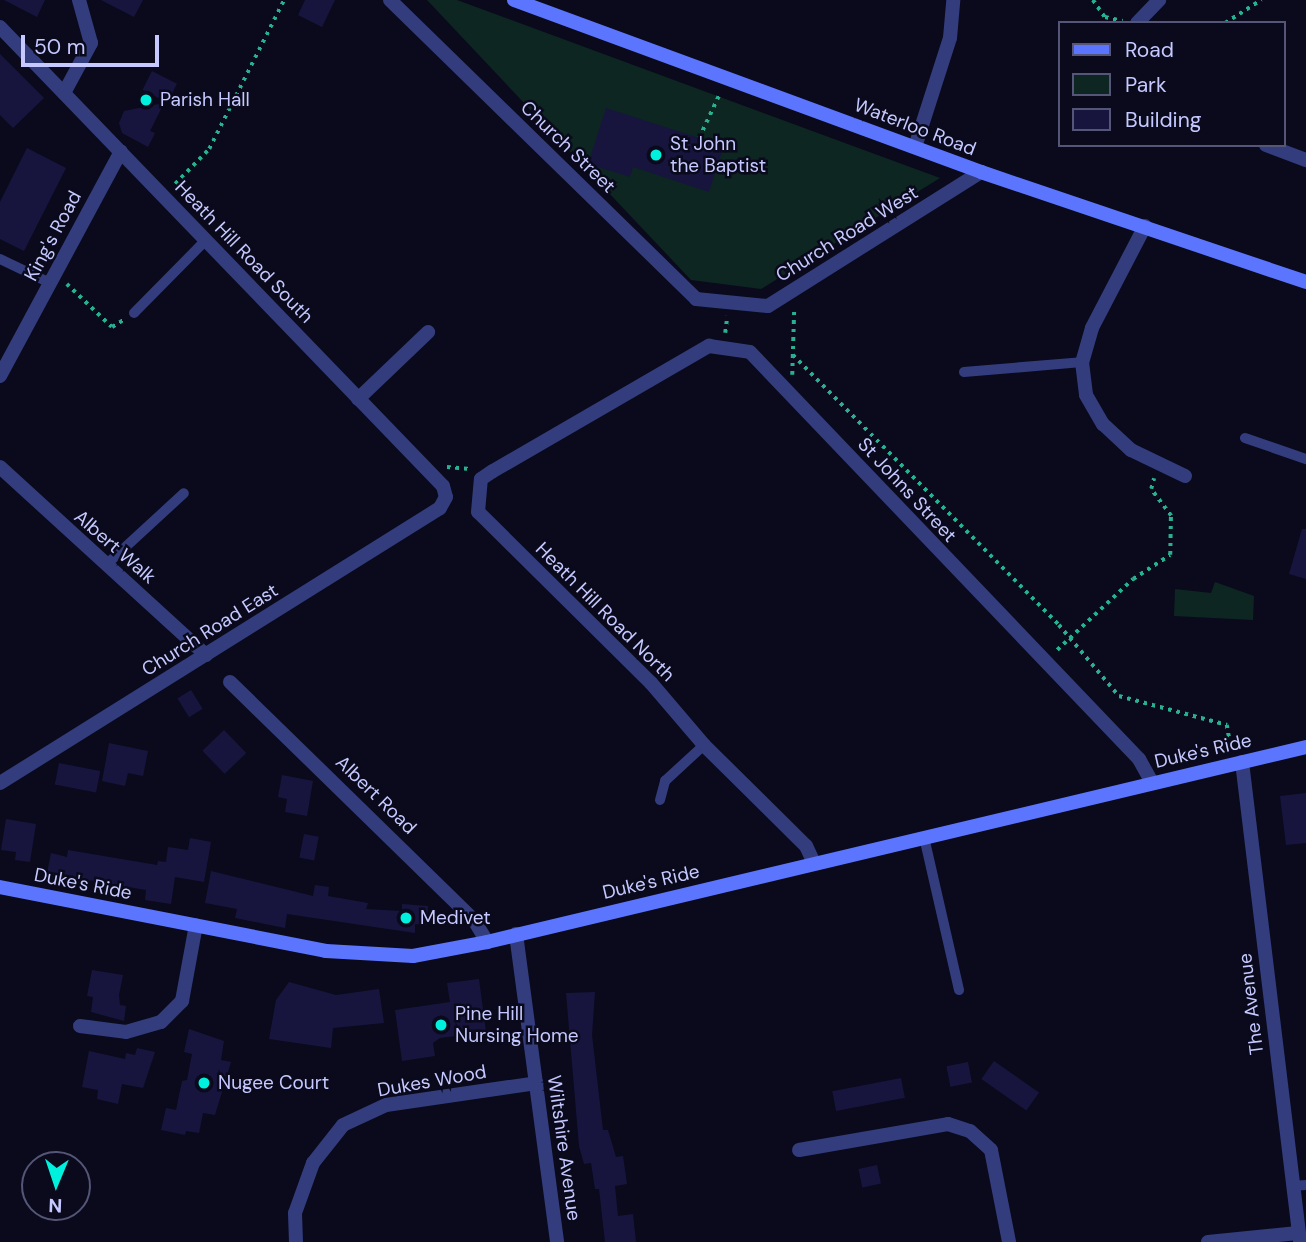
<!DOCTYPE html>
<style>
body{margin:0}
#map{position:relative;width:1306px;height:1242px;overflow:hidden;background:#0a0a1c;font-family:"DM Sans",sans-serif}
div>[style]{position:absolute}
.green>*{inset:0;background:#0d2621}
.building>*{inset:0;background:#17153e;transform-origin:0 0}
.path>*{height:3.5px;margin-top:-1.75px;transform-origin:0;background:repeating-linear-gradient(90deg,#27b191 0 3.5px,transparent 0 8.5px)}
.lane>*{height:10px;margin:-5px;padding:0 5px;transform-origin:5px;border-radius:5px;background:#333d7e}
.street>*{height:14px;margin:-7px;padding:0 7px;transform-origin:7px;border-radius:7px;background:#333d7e}
.secondary>*{height:14px;margin:-7px;padding:0 7px;transform-origin:7px;border-radius:7px;background:#5c75ff}
.dots>*{width:19px;height:19px;translate:-50% -50%;box-sizing:border-box;border:4px solid #0a0a1c;border-radius:50%}
span{translate:-50% -50%;white-space:nowrap;text-align:center;line-height:1.15;-webkit-text-stroke:5px #0a0a1c;paint-order:stroke}
.poi-label{font-size:19px;color:#c5c9ff}
.left{translate:0 -50%;text-align:left}
.street-label{font-size:19px;color:#c5c9ff}
.legend{position:absolute;left:1058px;top:21px;width:228px;height:126px;box-sizing:border-box;background:#0a0a1c;border:2px solid #555677;margin:0;padding:9px 12px;list-style:none;font-size:21px;color:#c5c9ff}
.legend li{display:flex;align-items:center;gap:14px;height:35px}
.legend b{width:35px;border:2px solid #555677}
.north{position:absolute;left:21px;top:1151px;width:70px;height:70px;box-sizing:border-box;background:#0a0a1c;border:2px solid #555677;border-radius:50%;rotate:182deg;font-size:19px;font-weight:700;line-height:28px;text-align:center;color:#c5c9ff}
.north::after{content:'';display:block;margin:auto;width:24px;height:32px;background:#00f0de;clip-path:polygon(50% 0,100% 100%,50% 72%,0 100%)}
.scale{position:absolute;left:21px;top:35px;width:138px;height:32px;box-sizing:border-box;border:4px solid #c5c9ff;border-top:0;padding-left:9px;font-size:21px;line-height:24px;white-space:nowrap;color:#c5c9ff;-webkit-text-stroke:5px #0a0a1c;paint-order:stroke}
</style>
<div id="map">
<div class="green">
<div style="clip-path:polygon(427px 0,457px 0,940px 178px,761px 289px,691px 280px)"></div>
<div style="clip-path:polygon(1215px 582px,1254px 596px,1253px 620px,1174px 616px,1175px 589px,1211px 593px)"></div>
</div>
<div class="building">
<div style="clip-path:polygon(4px 0,45px 0,37px 17px)"></div>
<div style="clip-path:polygon(101px 0,143px 0,134px 17px)"></div>
<div style="clip-path:polygon(305px 0,335px 0,322px 27px,298px 15px)"></div>
<div style="clip-path:polygon(0 54px,44px 98px,13px 128px,0 115px)"></div>
<div style="left:152px;top:71px;width:28px;height:21px;rotate:27deg"></div>
<div style="clip-path:polygon(164px 103px,150px 131px,155px 133px,148px 147px,122px 133px,119px 123px,124px 111px)"></div>
<div style="clip-path:polygon(606px 108px,724px 146px,709px 192px,633px 167px,630px 177px,588px 164px)"></div>
<div style="clip-path:polygon(27px 148px,66px 168px,24px 251px,0 239px,0 202px)"></div>
<div style="clip-path:polygon(1302px 529px,1306px 529px,1306px 579px,1289px 574px)"></div>
<div style="left:191px;top:690px;width:22px;height:16px;rotate:58deg"></div>
<div style="left:224px;top:730px;width:32px;height:30px;rotate:46deg"></div>
<div style="clip-path:polygon(109px 743px,148px 751px,143px 776px,128px 773px,125px 786px,102px 781px)"></div>
<div style="left:59px;top:763px;width:42px;height:22px;rotate:11deg"></div>
<div style="clip-path:polygon(282px 775px,313px 781px,307px 816px,285px 812px,287px 799px,278px 797px)"></div>
<div style="clip-path:polygon(1306px 793px,1306px 843px,1286px 845px,1280px 796px)"></div>
<div style="clip-path:polygon(6px 819px,36px 824px,30px 862px,15px 860px,16px 852px,1px 850px)"></div>
<div style="left:304px;top:834px;width:15px;height:24px;rotate:11deg"></div>
<div style="clip-path:polygon(190px 838px,211px 842px,204px 882px,175px 877px,171px 904px,145px 900px,146px 890px,82px 879px,81px 886px,46px 878px,51px 853px,67px 857px,68px 850px,157px 865px,158px 861px,166px 862px,168px 847px,188px 850px)"></div>
<div style="clip-path:polygon(211px 871px,313px 896px,315px 885px,329px 887px,328px 896px,368px 903px,366px 909px,402px 911px,402px 904px,428px 906px,427px 925px,415px 924px,415px 933px,287px 914px,285px 928px,235px 918px,237px 909px,205px 903px)"></div>
<div style="clip-path:polygon(92px 970px,123px 975px,119px 995px,120px 1005px,126px 1006px,124px 1021px,91px 1012px,93px 997px,87px 996px)"></div>
<div style="clip-path:polygon(479px 979px,486px 1032px,440px 1038px,433px 1043px,435px 1056px,402px 1061px,395px 1010px,450px 1002px,447px 983px)"></div>
<div style="clip-path:polygon(289px 982px,336px 995px,379px 989px,384px 1023px,333px 1028px,331px 1048px,269px 1039px,276px 1000px)"></div>
<div style="clip-path:polygon(595px 992px,592px 1035px,603px 1130px,608px 1130px,616px 1157px,623px 1156px,627px 1184px,615px 1186px,618px 1216px,633px 1214px,636px 1242px,605px 1242px,599px 1189px,595px 1189px,591px 1163px,584px 1164px,579px 1146px,566px 993px)"></div>
<div style="clip-path:polygon(189px 1029px,224px 1041px,221px 1060px,231px 1062px,215px 1115px,203px 1113px,199px 1133px,186px 1131px,185px 1135px,161px 1130px,166px 1108px,176px 1110px,182px 1081px,187px 1080px,192px 1054px,184px 1052px)"></div>
<div style="clip-path:polygon(137px 1048px,155px 1052px,143px 1088px,122px 1084px,118px 1104px,97px 1099px,98px 1090px,82px 1087px,89px 1051px,125px 1059px,126px 1053px,135px 1055px)"></div>
<div style="left:994px;top:1061px;width:55px;height:22px;rotate:35deg"></div>
<div style="left:968px;top:1062px;width:21px;height:22px;rotate:79deg"></div>
<div style="left:901px;top:1078px;width:20px;height:70px;rotate:79deg"></div>
<div style="left:877px;top:1165px;width:19px;height:19px;rotate:78deg"></div>
</div>
<div class="path">
<div style="left:1093px;top:0;width:21px;rotate:55deg"></div>
<div style="left:1105px;top:17px;width:18px;rotate:13deg"></div>
<div style="left:1225px;top:23px;width:43px;rotate:-32.6deg"></div>
<div style="left:699px;top:138px;width:50px;rotate:-65deg"></div>
<div style="left:175px;top:184px;width:49px;rotate:-45.8deg"></div>
<div style="left:209px;top:149px;width:167px;rotate:-63.3deg"></div>
<div style="left:67px;top:284px;width:62px;rotate:43.7deg"></div>
<div style="left:112px;top:327px;width:13px;rotate:-32deg"></div>
<div style="left:725px;top:333px;width:17px;rotate:-83deg"></div>
<div style="left:793px;top:355px;width:379px;rotate:45.4deg"></div>
<div style="left:1059px;top:625px;width:93px;rotate:49.8deg"></div>
<div style="left:1119px;top:696px;width:112px;rotate:15deg"></div>
<div style="left:1227px;top:725px;width:23px;rotate:80deg"></div>
<div style="left:792px;top:375px;width:66px;rotate:-88.3deg"></div>
<div style="left:447px;top:467px;width:23px;rotate:5deg"></div>
<div style="left:1057px;top:650px;width:104px;rotate:-43.1deg"></div>
<div style="left:1133px;top:579px;width:44px;rotate:-33deg"></div>
<div style="left:1170px;top:555px;width:39px;rotate:-89deg"></div>
<div style="left:1171px;top:516px;width:34px;rotate:-127deg"></div>
<div style="left:1151px;top:489px;width:11px;rotate:-75deg"></div>
</div>
<div class="lane">
<div style="left:0;top:259px;width:55px;rotate:25.6deg"></div>
<div style="left:134px;top:313px;width:101px;rotate:-45.4deg"></div>
<div style="left:964px;top:372px;width:118px;rotate:-4.8deg"></div>
<div style="left:1245px;top:438px;width:65px;rotate:19deg"></div>
<div style="left:108px;top:563px;width:103px;rotate:-42.6deg"></div>
<div style="left:660px;top:800px;width:20px;rotate:-75deg"></div>
<div style="left:665px;top:781px;width:53px;rotate:-42.7deg"></div>
<div style="left:924px;top:837px;width:157px;rotate:77.1deg"></div>
<div style="left:1292px;top:1186px;width:14px;rotate:-4deg"></div>
</div>
<div class="street">
<div style="left:390px;top:0;width:428px;rotate:44.3deg"></div>
<div style="left:696px;top:299px;width:72px;rotate:5.6deg"></div>
<div style="left:768px;top:306px;width:252px;rotate:-32.2deg"></div>
<div style="left:1137px;top:23px;width:32px;rotate:-46deg"></div>
<div style="left:0;top:27px;width:638px;rotate:46.02deg"></div>
<div style="left:443px;top:486px;width:11px;rotate:75deg"></div>
<div style="left:446px;top:497px;width:13px;rotate:119deg"></div>
<div style="left:440px;top:508px;width:519px;rotate:147.99deg"></div>
<div style="left:64px;top:93px;width:57px;rotate:-61.6deg"></div>
<div style="left:91px;top:43px;width:45px;rotate:-105.6deg"></div>
<div style="left:1266px;top:145px;width:43px;rotate:20.6deg"></div>
<div style="left:915px;top:147px;width:114px;rotate:-72.2deg"></div>
<div style="left:950px;top:38px;width:38px;rotate:-85deg"></div>
<div style="left:1145px;top:226px;width:115px;rotate:117.5deg"></div>
<div style="left:1092px;top:328px;width:35px;rotate:106deg"></div>
<div style="left:1082px;top:362px;width:33px;rotate:83deg"></div>
<div style="left:1086px;top:395px;width:34px;rotate:60deg"></div>
<div style="left:1103px;top:424px;width:38px;rotate:43deg"></div>
<div style="left:1131px;top:450px;width:60px;rotate:25.7deg"></div>
<div style="left:0;top:376px;width:255px;rotate:-61.7deg"></div>
<div style="left:358px;top:399px;width:97px;rotate:-43.7deg"></div>
<div style="left:0;top:467px;width:279px;rotate:42.4deg"></div>
<div style="left:230px;top:682px;width:341px;rotate:44.3deg"></div>
<div style="left:474px;top:920px;width:26px;rotate:59deg"></div>
<div style="left:1242px;top:762px;width:483px;rotate:83.1deg"></div>
<div style="left:814px;top:863px;width:19px;rotate:-115deg"></div>
<div style="left:806px;top:846px;width:144px;rotate:-135.3deg"></div>
<div style="left:704px;top:745px;width:82px;rotate:-130.5deg"></div>
<div style="left:651px;top:683px;width:243px;rotate:-135.3deg"></div>
<div style="left:478px;top:512px;width:33px;rotate:-85deg"></div>
<div style="left:481px;top:479px;width:14px;rotate:-34deg"></div>
<div style="left:493px;top:471px;width:250px;rotate:-30.1deg"></div>
<div style="left:709px;top:346px;width:41px;rotate:8.3deg"></div>
<div style="left:750px;top:352px;width:563px;rotate:46.3deg"></div>
<div style="left:1139px;top:759px;width:26px;rotate:61deg"></div>
<div style="left:516px;top:934px;width:311px;rotate:82.4deg"></div>
<div style="left:80px;top:1026px;width:46px;rotate:7.4deg"></div>
<div style="left:126px;top:1032px;width:36px;rotate:-16deg"></div>
<div style="left:161px;top:1022px;width:30px;rotate:-45deg"></div>
<div style="left:182px;top:1001px;width:77px;rotate:-79.6deg"></div>
<div style="left:799px;top:1150px;width:151px;rotate:-9.9deg"></div>
<div style="left:948px;top:1124px;width:23px;rotate:18deg"></div>
<div style="left:970px;top:1131px;width:28px;rotate:42deg"></div>
<div style="left:991px;top:1150px;width:94px;rotate:78.9deg"></div>
<div style="left:296px;top:1242px;width:29px;rotate:-92deg"></div>
<div style="left:295px;top:1213px;width:53px;rotate:-70.2deg"></div>
<div style="left:313px;top:1163px;width:48px;rotate:-51.7deg"></div>
<div style="left:343px;top:1125px;width:47px;rotate:-24.9deg"></div>
<div style="left:386px;top:1105px;width:152px;rotate:-8.3deg"></div>
<div style="left:1208px;top:1242px;width:90px;rotate:-5.7deg"></div>
</div>
<div class="secondary">
<div style="left:514px;top:0;width:498px;rotate:20.2deg"></div>
<div style="left:981px;top:172px;width:343px;rotate:18.7deg"></div>
<div style="left:0;top:887px;width:332px;rotate:11.1deg"></div>
<div style="left:326px;top:951px;width:87px;rotate:3.3deg"></div>
<div style="left:413px;top:956px;width:75px;rotate:-10.7deg"></div>
<div style="left:487px;top:942px;width:842px;rotate:-13.39deg"></div>
</div>
<div class="dots">
<div style="left:146px;top:100px;background:#00f0de"></div>
<div style="left:656px;top:155px;background:#00f0de"></div>
<div style="left:406px;top:918px;background:#00f0de"></div>
<div style="left:441px;top:1025px;background:#00f0de"></div>
<div style="left:204px;top:1083px;background:#00f0de"></div>
</div>
<div class="poi-label">
<span class="left" style="left:160px;top:100px">Parish Hall</span>
<span class="left" style="left:670px;top:155px">St John<br>the Baptist</span>
<span class="left" style="left:420px;top:918px">Medivet</span>
<span class="left" style="left:455px;top:1025px">Pine Hill<br>Nursing Home</span>
<span class="left" style="left:218px;top:1083px">Nugee Court</span>
</div>
<div class="street-label">
<span style="left:915px;top:127px;rotate:21deg">Waterloo Road</span>
<span style="left:568px;top:147px;rotate:44deg">Church Street</span>
<span style="left:847px;top:234px;rotate:-32deg">Church Road West</span>
<span style="left:53px;top:236px;rotate:-62deg">King's Road</span>
<span style="left:244px;top:252px;rotate:46deg">Heath Hill Road South</span>
<span style="left:907px;top:490px;rotate:47deg">St Johns Street</span>
<span style="left:115px;top:547px;rotate:41deg">Albert Walk</span>
<span style="left:605px;top:612px;rotate:45deg">Heath Hill Road North</span>
<span style="left:210px;top:630px;rotate:-32deg">Church Road East</span>
<span style="left:1203px;top:751px;rotate:-13deg">Duke's Ride</span>
<span style="left:376px;top:795px;rotate:44deg">Albert Road</span>
<span style="left:651px;top:882px;rotate:-13deg">Duke's Ride</span>
<span style="left:83px;top:884px;rotate:11deg">Duke's Ride</span>
<span style="left:1251px;top:1004px;rotate:-97deg">The Avenue</span>
<span style="left:432px;top:1081px;rotate:-10deg">Dukes Wood</span>
<span style="left:564px;top:1148px;rotate:82deg">Wiltshire Avenue</span>
</div>
<ul class="legend">
<li><b style="height:9px;background:#5c75ff"></b>Road</li>
<li><b style="height:19px;background:#0d2621"></b>Park</li>
<li><b style="height:19px;background:#17153e"></b>Building</li>
</ul>
<div class="north">N</div>
<div class="scale">50 m</div>
</div>
